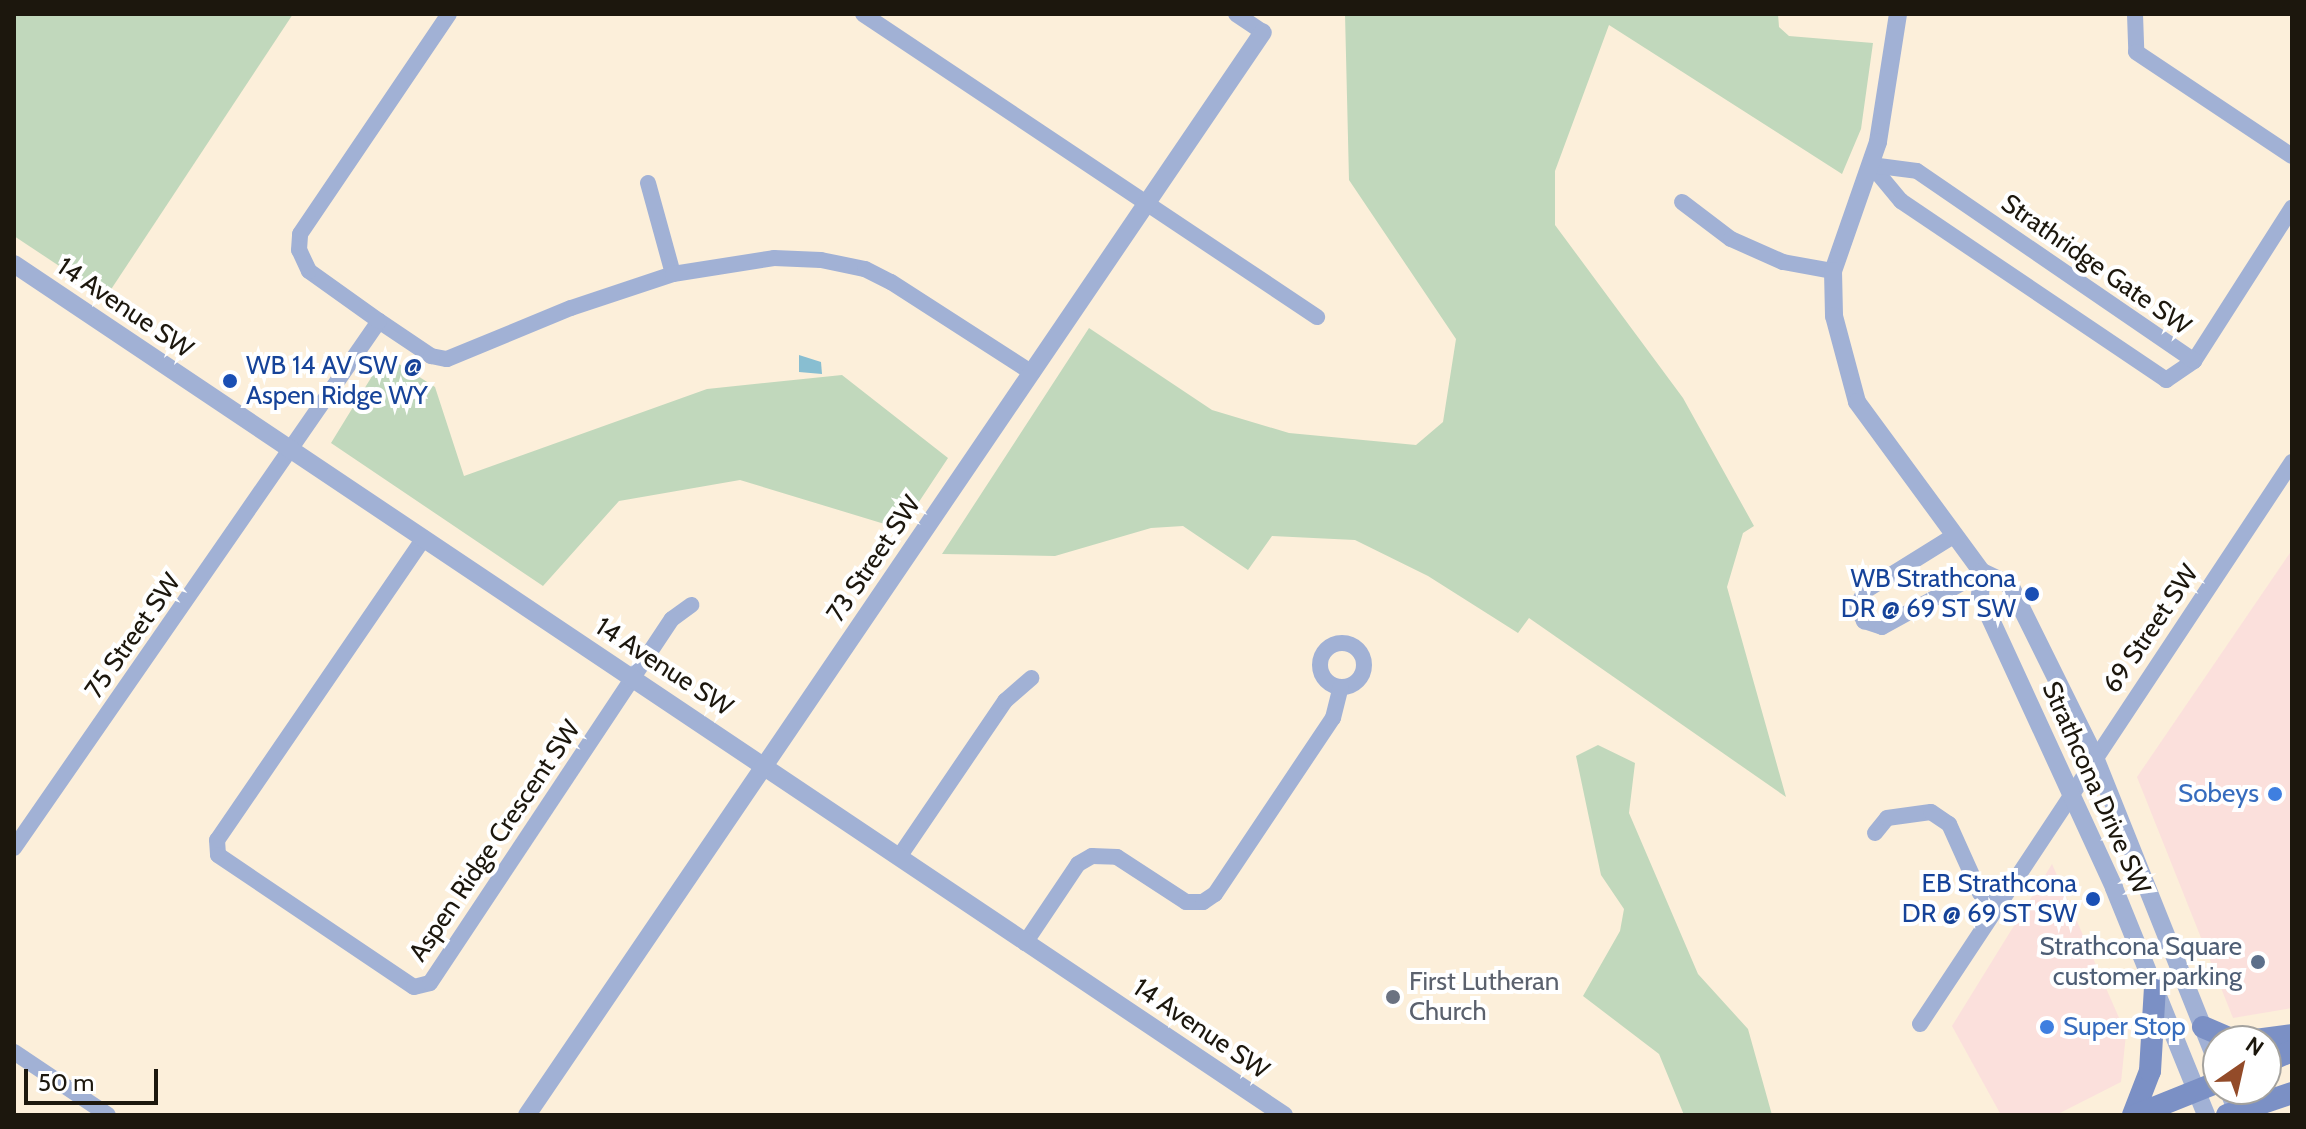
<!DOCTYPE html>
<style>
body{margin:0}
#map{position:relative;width:2306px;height:1129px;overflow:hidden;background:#fcefda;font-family:Cabin,sans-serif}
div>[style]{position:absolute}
.commercial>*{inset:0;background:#fbe0dc}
.green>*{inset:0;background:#c1d8bc}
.water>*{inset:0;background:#88bed1}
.minor>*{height:16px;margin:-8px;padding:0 8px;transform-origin:8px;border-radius:8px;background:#a1b1d5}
.minor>.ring{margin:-8px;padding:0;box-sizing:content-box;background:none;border:16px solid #a1b1d5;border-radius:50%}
.tertiary>*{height:18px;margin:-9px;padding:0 9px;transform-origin:9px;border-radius:9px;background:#a1b1d5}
.secondary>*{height:22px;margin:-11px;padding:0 11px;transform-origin:11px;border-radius:11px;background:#7b90c5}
.dots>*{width:22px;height:22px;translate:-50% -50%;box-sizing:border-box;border:4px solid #fff;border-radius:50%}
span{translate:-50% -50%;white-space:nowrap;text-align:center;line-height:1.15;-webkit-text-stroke:8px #fff;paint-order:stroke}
.street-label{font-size:26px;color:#1c170d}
.transit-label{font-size:26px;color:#164399}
.left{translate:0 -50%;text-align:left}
.right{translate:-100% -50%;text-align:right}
.shop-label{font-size:26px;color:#366cbe}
.service-label{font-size:26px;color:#4e5e75}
.worship-label{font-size:26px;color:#5b616d}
.frame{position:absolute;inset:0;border:16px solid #1c170d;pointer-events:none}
.north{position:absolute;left:2202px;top:1025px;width:80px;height:80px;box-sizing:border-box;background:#fff;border:2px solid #a4a29e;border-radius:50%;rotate:34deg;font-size:22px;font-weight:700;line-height:32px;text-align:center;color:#1c170d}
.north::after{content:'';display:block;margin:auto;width:28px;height:36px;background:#934b29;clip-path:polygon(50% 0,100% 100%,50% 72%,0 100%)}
.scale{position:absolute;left:24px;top:1069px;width:134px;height:36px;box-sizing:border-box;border:4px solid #1c170d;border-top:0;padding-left:10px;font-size:24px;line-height:28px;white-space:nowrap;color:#1c170d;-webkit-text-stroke:6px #fff;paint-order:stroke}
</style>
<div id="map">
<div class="commercial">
<div style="clip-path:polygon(2292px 550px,2292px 1008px,2233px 1018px,2137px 777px)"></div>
<div style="clip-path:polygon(2052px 864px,2126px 1034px,2121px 1082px,2056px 1115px,2001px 1115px,1952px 1026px)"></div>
</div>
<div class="green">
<div style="clip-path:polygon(14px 14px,293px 14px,106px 297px,14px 236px)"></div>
<div style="clip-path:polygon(1345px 14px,1778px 14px,1779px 27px,1789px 36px,1873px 43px,1861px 129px,1842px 174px,1609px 25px,1555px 171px,1555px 225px,1683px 398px,1754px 526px,1743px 533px,1727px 587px,1786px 797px,1529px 618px,1518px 633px,1428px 576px,1355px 540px,1272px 536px,1248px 570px,1183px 526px,1151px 528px,1055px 556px,942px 554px,1089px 328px,1212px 410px,1289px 433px,1416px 445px,1443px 422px,1456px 339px,1349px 180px)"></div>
<div style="clip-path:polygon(385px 355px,435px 387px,464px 476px,707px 389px,842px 375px,948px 458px,901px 529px,740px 480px,619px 501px,543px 586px,331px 443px)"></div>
<div style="clip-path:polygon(1598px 745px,1635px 763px,1629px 813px,1698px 974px,1748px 1029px,1772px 1115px,1684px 1115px,1659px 1054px,1583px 996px,1620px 931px,1624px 909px,1601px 875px,1576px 756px)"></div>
</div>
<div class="water">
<div style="clip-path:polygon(799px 355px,821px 362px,822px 374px,799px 372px)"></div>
</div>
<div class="minor">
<div style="left:863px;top:14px;width:546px;rotate:33.72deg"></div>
<div style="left:1236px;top:14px;width:32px;rotate:34deg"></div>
<div style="left:2135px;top:14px;width:38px;rotate:88deg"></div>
<div style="left:2136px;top:52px;width:187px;rotate:33.7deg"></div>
<div style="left:1871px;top:165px;width:47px;rotate:50.2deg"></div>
<div style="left:1901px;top:201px;width:320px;rotate:34deg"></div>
<div style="left:2166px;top:380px;width:34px;rotate:-34deg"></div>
<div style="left:2194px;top:361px;width:182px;rotate:-57.4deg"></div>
<div style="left:1871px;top:165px;width:46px;rotate:7.4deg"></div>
<div style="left:1917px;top:171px;width:336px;rotate:34.4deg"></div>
<div style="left:648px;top:183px;width:94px;rotate:74.6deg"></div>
<div style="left:1682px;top:202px;width:61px;rotate:37.1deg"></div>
<div style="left:1731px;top:239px;width:57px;rotate:23.9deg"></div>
<div style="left:1783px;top:262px;width:51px;rotate:10.2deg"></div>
<div style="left:379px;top:321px;width:63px;rotate:33.9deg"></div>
<div style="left:431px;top:356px;width:16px;rotate:11deg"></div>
<div style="left:447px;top:359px;width:134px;rotate:-22.4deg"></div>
<div style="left:571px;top:308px;width:108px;rotate:-18.4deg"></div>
<div style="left:673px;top:274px;width:102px;rotate:-9deg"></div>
<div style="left:774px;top:258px;width:47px;rotate:2.4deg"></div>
<div style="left:821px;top:260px;width:45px;rotate:11.6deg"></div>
<div style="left:865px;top:269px;width:29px;rotate:27deg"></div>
<div style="left:891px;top:282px;width:168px;rotate:32.8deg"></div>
<div style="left:1955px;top:535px;width:106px;rotate:148.1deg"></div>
<div style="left:1865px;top:591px;width:17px;rotate:118deg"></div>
<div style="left:1857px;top:606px;width:17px;rotate:65deg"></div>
<div style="left:1864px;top:621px;width:19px;rotate:18deg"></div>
<div style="left:1882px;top:627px;width:114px;rotate:-28.8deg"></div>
<div style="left:424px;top:538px;width:366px;rotate:124.4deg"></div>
<div style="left:217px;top:840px;width:15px;rotate:86deg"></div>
<div style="left:218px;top:855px;width:236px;rotate:34deg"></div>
<div style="left:414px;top:987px;width:16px;rotate:-14deg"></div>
<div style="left:430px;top:983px;width:437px;rotate:-56.4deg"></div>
<div style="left:672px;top:619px;width:24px;rotate:-36deg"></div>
<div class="ring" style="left:1320px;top:643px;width:28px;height:28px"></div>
<div style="left:1875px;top:833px;width:19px;rotate:-51deg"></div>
<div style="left:1887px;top:818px;width:44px;rotate:-7.8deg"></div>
<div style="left:1931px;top:812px;width:22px;rotate:34deg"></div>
<div style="left:1949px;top:824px;width:76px;rotate:65.8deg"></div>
<div style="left:1980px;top:893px;width:24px;rotate:36deg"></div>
<div style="left:14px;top:848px;width:641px;rotate:-55.29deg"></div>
<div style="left:379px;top:321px;width:86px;rotate:-144.5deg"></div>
<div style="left:309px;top:271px;width:23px;rotate:-115deg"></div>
<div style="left:299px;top:250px;width:16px;rotate:-86deg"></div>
<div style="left:300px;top:234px;width:266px;rotate:-55.9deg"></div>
<div style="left:899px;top:857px;width:189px;rotate:-55.8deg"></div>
<div style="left:1005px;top:701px;width:35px;rotate:-41deg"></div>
<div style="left:1025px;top:943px;width:95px;rotate:-56.1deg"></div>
<div style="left:1078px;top:864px;width:16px;rotate:-30deg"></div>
<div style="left:1092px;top:856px;width:25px;rotate:2deg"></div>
<div style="left:1117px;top:857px;width:82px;rotate:33.1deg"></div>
<div style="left:1186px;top:902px;width:17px"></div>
<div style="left:1203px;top:902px;width:14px;rotate:-34deg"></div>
<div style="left:1215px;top:894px;width:212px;rotate:-56.2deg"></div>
<div style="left:1333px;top:718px;width:32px;rotate:-76deg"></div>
<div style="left:1920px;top:1024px;width:674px;rotate:-56.5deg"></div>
<div style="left:14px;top:1052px;width:113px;rotate:33.8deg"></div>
</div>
<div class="tertiary">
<div style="left:1898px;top:14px;width:130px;rotate:98.9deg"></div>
<div style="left:1878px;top:142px;width:137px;rotate:109.2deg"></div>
<div style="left:1833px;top:271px;width:45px;rotate:88.7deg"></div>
<div style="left:1834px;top:316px;width:89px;rotate:75deg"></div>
<div style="left:1857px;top:402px;width:211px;rotate:53.7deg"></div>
<div style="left:1982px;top:572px;width:31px;rotate:25deg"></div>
<div style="left:2010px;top:585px;width:190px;rotate:63.7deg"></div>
<div style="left:2094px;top:755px;width:334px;rotate:68.2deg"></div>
<div style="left:14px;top:264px;width:1529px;rotate:33.83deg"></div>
<div style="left:1982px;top:572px;width:24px;rotate:95deg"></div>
<div style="left:1980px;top:596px;width:321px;rotate:65.3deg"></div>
<div style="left:2114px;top:888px;width:245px;rotate:67.9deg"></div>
<div style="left:2228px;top:1089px;width:28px;rotate:69deg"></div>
<div style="left:527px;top:1115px;width:1309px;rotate:-55.8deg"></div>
</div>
<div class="secondary">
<div style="left:2203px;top:1027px;width:36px;rotate:23deg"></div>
<div style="left:2248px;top:1041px;width:44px;rotate:-7.8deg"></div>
<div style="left:2266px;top:1062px;width:28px;rotate:-23deg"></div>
<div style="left:2133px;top:1115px;width:47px;rotate:-68.9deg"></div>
<div style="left:2150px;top:1071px;width:84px;rotate:-86.6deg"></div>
<div style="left:2136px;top:1115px;width:88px;rotate:-21.9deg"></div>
<div style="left:2227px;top:1115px;width:69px;rotate:-18.7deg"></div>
</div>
<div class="dots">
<div style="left:230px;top:381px;background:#1a4fb4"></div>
<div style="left:2032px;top:594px;background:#1a4fb4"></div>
<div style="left:2275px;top:794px;background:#3f7fe0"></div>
<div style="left:2093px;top:899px;background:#1a4fb4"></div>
<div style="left:2258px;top:962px;background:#5c6f8a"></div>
<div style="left:1393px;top:997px;background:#6b7280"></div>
<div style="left:2047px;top:1027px;background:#3f7fe0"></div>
</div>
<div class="street-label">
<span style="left:2096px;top:265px;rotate:35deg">Strathridge Gate SW</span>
<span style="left:125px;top:308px;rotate:34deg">14 Avenue SW</span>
<span style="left:874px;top:559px;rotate:-56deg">73 Street SW</span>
<span style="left:2151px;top:629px;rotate:-56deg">69 Street SW</span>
<span style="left:133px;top:636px;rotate:-55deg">75 Street SW</span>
<span style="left:664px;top:667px;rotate:33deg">14 Avenue SW</span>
<span style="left:2096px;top:788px;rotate:66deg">Strathcona Drive SW</span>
<span style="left:495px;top:841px;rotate:-56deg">Aspen Ridge Crescent SW</span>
<span style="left:1201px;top:1029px;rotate:34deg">14 Avenue SW</span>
</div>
<div class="transit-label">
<span class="left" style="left:246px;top:381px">WB 14 AV SW @<br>Aspen Ridge WY</span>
<span class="right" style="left:2016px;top:594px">WB Strathcona<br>DR @ 69 ST SW</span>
<span class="right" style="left:2077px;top:899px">EB Strathcona<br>DR @ 69 ST SW</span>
</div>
<div class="shop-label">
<span class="right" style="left:2259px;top:794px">Sobeys</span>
<span class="left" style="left:2063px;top:1027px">Super Stop</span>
</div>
<div class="service-label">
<span class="right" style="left:2242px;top:962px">Strathcona Square<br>customer parking</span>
</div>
<div class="worship-label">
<span class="left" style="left:1409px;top:997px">First Lutheran<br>Church</span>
</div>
<div class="frame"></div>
<div class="north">N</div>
<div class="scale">50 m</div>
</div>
